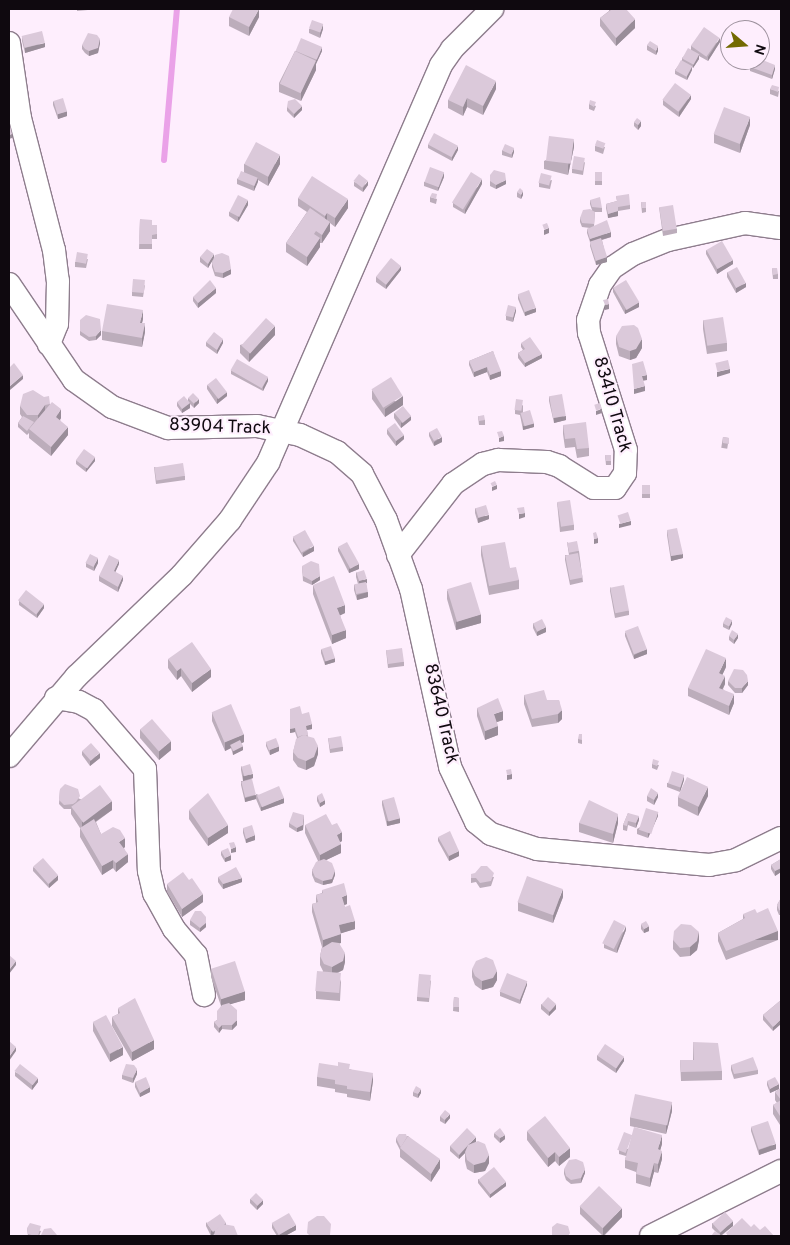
<!DOCTYPE html>
<style>
body{margin:0}
#map{position:relative;width:790px;height:1245px;overflow:hidden;background:#feeefd;font-family:Overpass,sans-serif}
div>[style]{position:absolute}
.stream>*{height:6px;margin:-3px;padding:0 3px;transform-origin:3px;border-radius:3px;background:#eaa2e8}
.roads{filter:drop-shadow(1px 0 #8e7d8d) drop-shadow(-1px 0 #8e7d8d) drop-shadow(0 1px #8e7d8d) drop-shadow(0 -1px #8e7d8d)}
.minor>*{height:22px;margin:-11px;padding:0 11px;transform-origin:11px;border-radius:11px;background:#fff}
.wall>*{inset:0;background:#bcadbb;transform-origin:0 0}
.shaded-wall>*{inset:0;background:#998d99;transform-origin:0 0}
.building>*{inset:0;background:#dbc9da;transform-origin:0 0}
span{translate:-50% -50%;white-space:nowrap;text-align:center;line-height:1.15;-webkit-text-stroke:4px #feeefd;paint-order:stroke}
.street-label{font-size:18px;color:#0f090f}
.frame{position:absolute;inset:0;border:10px solid #0f090f;pointer-events:none}
.north{position:absolute;left:720px;top:20px;width:50px;height:50px;box-sizing:border-box;background:#feeefd;border:1px solid #9e929e;border-radius:50%;rotate:108deg;font-size:14px;font-weight:700;line-height:20px;text-align:center;color:#0f090f}
.north::after{content:'';display:block;margin:auto;width:18px;height:22px;background:#736a01;clip-path:polygon(50% 0,100% 100%,50% 72%,0 100%)}
</style>
<div id="map">
<div class="stream">
<div style="left:164px;top:160px;width:152px;rotate:-85.1deg"></div>
</div>
<div class="roads">
<div class="minor">
<div style="left:9px;top:43px;width:76px;rotate:81.7deg"></div>
<div style="left:20px;top:118px;width:136px;rotate:75.6deg"></div>
<div style="left:54px;top:250px;width:31px;rotate:83deg"></div>
<div style="left:58px;top:281px;width:43px;rotate:91.3deg"></div>
<div style="left:57px;top:324px;width:22px;rotate:112deg"></div>
<div style="left:9px;top:284px;width:116px;rotate:55.9deg"></div>
<div style="left:74px;top:380px;width:47px;rotate:35.4deg"></div>
<div style="left:112px;top:407px;width:60px;rotate:20.6deg"></div>
<div style="left:168px;top:428px;width:89px;rotate:-1.3deg"></div>
<div style="left:257px;top:426px;width:44px;rotate:11.8deg"></div>
<div style="left:300px;top:435px;width:41px;rotate:24.7deg"></div>
<div style="left:337px;top:452px;width:33px;rotate:41deg"></div>
<div style="left:362px;top:474px;width:52px;rotate:62.4deg"></div>
<div style="left:386px;top:520px;width:73px;rotate:70.1deg"></div>
<div style="left:411px;top:589px;width:182px;rotate:77.6deg"></div>
<div style="left:450px;top:767px;width:61px;rotate:64.7deg"></div>
<div style="left:476px;top:822px;width:19px;rotate:39deg"></div>
<div style="left:491px;top:834px;width:48px;rotate:18.1deg"></div>
<div style="left:537px;top:849px;width:173px;rotate:5.3deg"></div>
<div style="left:709px;top:865px;width:27px;rotate:-10deg"></div>
<div style="left:736px;top:860px;width:50px;rotate:-26.1deg"></div>
<div style="left:398px;top:555px;width:90px;rotate:-52.2deg"></div>
<div style="left:453px;top:484px;width:36px;rotate:-34deg"></div>
<div style="left:483px;top:464px;width:16px;rotate:-15deg"></div>
<div style="left:498px;top:460px;width:49px;rotate:2.3deg"></div>
<div style="left:547px;top:462px;width:13px;rotate:18deg"></div>
<div style="left:559px;top:466px;width:41px;rotate:32.2deg"></div>
<div style="left:594px;top:488px;width:21px"></div>
<div style="left:615px;top:488px;width:18px;rotate:-56deg"></div>
<div style="left:625px;top:473px;width:23px;rotate:-88deg"></div>
<div style="left:626px;top:450px;width:123px;rotate:-107.5deg"></div>
<div style="left:589px;top:333px;width:13px;rotate:-94deg"></div>
<div style="left:588px;top:320px;width:37px;rotate:-71deg"></div>
<div style="left:600px;top:285px;width:21px;rotate:-55deg"></div>
<div style="left:612px;top:268px;width:25px;rotate:-34deg"></div>
<div style="left:633px;top:254px;width:38px;rotate:-22deg"></div>
<div style="left:668px;top:240px;width:79px;rotate:-12.4deg"></div>
<div style="left:745px;top:223px;width:36px;rotate:8deg"></div>
<div style="left:56px;top:698px;width:23px;rotate:10deg"></div>
<div style="left:79px;top:702px;width:17px;rotate:28deg"></div>
<div style="left:94px;top:710px;width:78px;rotate:49.2deg"></div>
<div style="left:145px;top:769px;width:102px;rotate:87.8deg"></div>
<div style="left:149px;top:871px;width:23px;rotate:77deg"></div>
<div style="left:154px;top:893px;width:41px;rotate:60.9deg"></div>
<div style="left:174px;top:929px;width:34px;rotate:50deg"></div>
<div style="left:196px;top:955px;width:41px;rotate:78.7deg"></div>
<div style="left:9px;top:756px;width:104px;rotate:-49.7deg"></div>
<div style="left:76px;top:677px;width:147px;rotate:-43.9deg"></div>
<div style="left:182px;top:575px;width:73px;rotate:-48.9deg"></div>
<div style="left:230px;top:520px;width:69px;rotate:-56.3deg"></div>
<div style="left:268px;top:463px;width:434px;rotate:-66.5deg"></div>
<div style="left:441px;top:65px;width:19px;rotate:-55deg"></div>
<div style="left:452px;top:49px;width:57px;rotate:-45deg"></div>
<div style="left:651px;top:1236px;width:145px;rotate:-26.6deg"></div>
</div>
</div>
<div class="wall">
<div style="clip-path:polygon(77px 9px,88px 9px,88px 10px,77px 11px)"></div>
<div style="clip-path:polygon(609px 9px,626px 9px,635px 28px,616px 46px,600px 26px,600px 18px,609px 11px)"></div>
<div style="clip-path:polygon(229px 17px,259px 17px,249px 36px,229px 26px)"></div>
<div style="clip-path:polygon(309px 29px,323px 29px,320px 38px,309px 33px)"></div>
<div style="clip-path:polygon(22px 37px,45px 47px,25px 53px,22px 41px)"></div>
<div style="clip-path:polygon(720px 42px,708px 61px,699px 56px,699px 59px,693px 68px,692px 67px,692px 70px,687px 80px,675px 74px,675px 70px,682px 61px,682px 58px,691px 50px,691px 46px)"></div>
<div style="clip-path:polygon(100px 43px,98px 53px,89px 56px,85px 53px,82px 49px,82px 45px)"></div>
<div style="clip-path:polygon(647px 45px,658px 51px,656px 55px,647px 50px)"></div>
<div style="clip-path:polygon(295px 51px,322px 51px,316px 64px,316px 70px,301px 101px,279px 92px,279px 83px)"></div>
<div style="clip-path:polygon(750px 67px,775px 69px,772px 79px,750px 71px)"></div>
<div style="clip-path:polygon(496px 89px,483px 115px,467px 107px,463px 116px,448px 108px,448px 100px)"></div>
<div style="clip-path:polygon(770px 89px,779px 91px,778px 97px,770px 94px)"></div>
<div style="clip-path:polygon(691px 99px,679px 117px,663px 105px,663px 100px)"></div>
<div style="clip-path:polygon(53px 101px,67px 116px,58px 119px,53px 105px)"></div>
<div style="clip-path:polygon(589px 104px,596px 106px,594px 111px,589px 109px)"></div>
<div style="clip-path:polygon(287px 107px,302px 110px,294px 118px,287px 111px)"></div>
<div style="clip-path:polygon(634px 122px,641px 126px,638px 130px,634px 126px)"></div>
<div style="clip-path:polygon(750px 125px,740px 153px,714px 143px,714px 134px)"></div>
<div style="clip-path:polygon(428px 144px,458px 150px,452px 161px,428px 148px)"></div>
<div style="clip-path:polygon(595px 146px,605px 147px,603px 154px,595px 151px)"></div>
<div style="clip-path:polygon(574px 147px,568px 175px,544px 169px,544px 161px)"></div>
<div style="clip-path:polygon(502px 150px,514px 152px,512px 158px,502px 155px)"></div>
<div style="clip-path:polygon(585px 162px,583px 175px,572px 173px,572px 169px)"></div>
<div style="clip-path:polygon(244px 164px,280px 164px,268px 186px,258px 180px,254px 191px,237px 184px,237px 179px,244px 172px)"></div>
<div style="left:595px;top:172px;width:7px;height:13px"></div>
<div style="clip-path:polygon(490px 175px,506px 184px,496px 189px,490px 186px)"></div>
<div style="clip-path:polygon(444px 177px,438px 191px,424px 186px,424px 182px)"></div>
<div style="clip-path:polygon(552px 180px,550px 189px,539px 187px,539px 183px)"></div>
<div style="clip-path:polygon(354px 182px,368px 185px,363px 192px,354px 186px)"></div>
<div style="clip-path:polygon(482px 184px,465px 214px,453px 207px,453px 203px)"></div>
<div style="clip-path:polygon(517px 192px,523px 195px,521px 199px,517px 197px)"></div>
<div style="clip-path:polygon(616px 196px,630px 205px,630px 209px,618px 211px,618px 216px,608px 218px,606px 208px,606px 204px,617px 201px)"></div>
<div style="clip-path:polygon(430px 197px,437px 199px,436px 204px,430px 202px)"></div>
<div style="clip-path:polygon(298px 198px,348px 208px,335px 227px,330px 223px,330px 231px,322px 243px,320px 243px,320px 247px,307px 266px,286px 252px,286px 243px,307px 212px,298px 206px)"></div>
<div style="clip-path:polygon(590px 200px,602px 208px,602px 212px,595px 212px,594px 226px,611px 237px,602px 240px,607px 262px,596px 265px,590px 246px,590px 242px,587px 233px,587px 229px,590px 228px,582px 227px,580px 222px,580px 218px,592px 210px,590px 204px)"></div>
<div style="clip-path:polygon(641px 202px,646px 202px,646px 212px,642px 213px)"></div>
<div style="clip-path:polygon(248px 205px,238px 222px,229px 216px,229px 212px)"></div>
<div style="clip-path:polygon(659px 207px,677px 229px,677px 233px,663px 236px)"></div>
<div style="clip-path:polygon(140px 219px,152px 225px,157px 225px,157px 239px,152px 239px,152px 249px,139px 249px)"></div>
<div style="clip-path:polygon(706px 250px,733px 264px,717px 274px,706px 254px)"></div>
<div style="clip-path:polygon(200px 257px,214px 258px,231px 274px,223px 278px,215px 276px,212px 267px,212px 263px,213px 259px,208px 268px,200px 262px)"></div>
<div style="clip-path:polygon(88px 259px,86px 268px,75px 267px,75px 262px)"></div>
<div style="clip-path:polygon(772px 268px,778px 274px,778px 279px,773px 279px)"></div>
<div style="clip-path:polygon(401px 270px,386px 289px,376px 282px,376px 277px)"></div>
<div style="clip-path:polygon(727px 272px,746px 287px,736px 293px,727px 277px)"></div>
<div style="clip-path:polygon(145px 285px,143px 297px,132px 296px,132px 292px)"></div>
<div style="clip-path:polygon(613px 287px,639px 307px,625px 314px,613px 292px)"></div>
<div style="clip-path:polygon(216px 293px,198px 308px,193px 301px,193px 297px)"></div>
<div style="clip-path:polygon(518px 294px,536px 312px,525px 316px,518px 299px)"></div>
<div style="clip-path:polygon(516px 311px,513px 322px,506px 320px,506px 316px)"></div>
<div style="clip-path:polygon(143px 319px,142px 323px,145px 332px,142px 347px,102px 340px,102px 331px)"></div>
<div style="clip-path:polygon(80px 320px,101px 335px,96px 340px,89px 341px,80px 335px)"></div>
<div style="clip-path:polygon(703px 320px,727px 343px,727px 351px,707px 354px,703px 329px)"></div>
<div style="clip-path:polygon(275px 335px,249px 362px,240px 353px,240px 345px)"></div>
<div style="clip-path:polygon(616px 336px,642px 348px,636px 358px,630px 360px,619px 356px,616px 344px)"></div>
<div style="clip-path:polygon(206px 342px,223px 343px,217px 354px,206px 346px)"></div>
<div style="clip-path:polygon(521px 343px,542px 358px,525px 367px,518px 358px,518px 353px,523px 350px,521px 347px)"></div>
<div style="clip-path:polygon(493px 351px,501px 376px,490px 380px,487px 372px,474px 377px,469px 365px,469px 361px)"></div>
<div style="clip-path:polygon(231px 370px,268px 381px,263px 391px,231px 374px)"></div>
<div style="clip-path:polygon(207px 385px,227px 396px,217px 404px,207px 389px)"></div>
<div style="clip-path:polygon(372px 390px,403px 405px,385px 417px,372px 399px)"></div>
<div style="clip-path:polygon(549px 396px,566px 420px,554px 423px,549px 401px)"></div>
<div style="clip-path:polygon(44px 397px,61px 418px,60px 420px,68px 435px,51px 456px,29px 438px,29px 433px,27px 435px,18px 427px,18px 423px,22px 417px,20px 414px,20px 406px)"></div>
<div style="clip-path:polygon(188px 398px,199px 403px,194px 408px,190px 404px,190px 408px,182px 413px,177px 406px,177px 402px,188px 402px)"></div>
<div style="clip-path:polygon(523px 405px,523px 412px,534px 427px,523px 430px,520px 415px,515px 414px,515px 410px)"></div>
<div style="clip-path:polygon(394px 413px,411px 420px,401px 428px,394px 418px)"></div>
<div style="clip-path:polygon(478px 416px,485px 420px,485px 425px,479px 425px)"></div>
<div style="clip-path:polygon(563px 425px,589px 448px,589px 456px,577px 458px,575px 447px,565px 448px,563px 434px)"></div>
<div style="clip-path:polygon(387px 429px,404px 439px,396px 446px,387px 434px)"></div>
<div style="clip-path:polygon(429px 432px,442px 442px,434px 446px,429px 436px)"></div>
<div style="left:723px;top:437px;width:6px;height:11px;rotate:9deg"></div>
<div style="clip-path:polygon(605px 455px,611px 455px,611px 465px,606px 465px)"></div>
<div style="clip-path:polygon(76px 460px,95px 461px,86px 472px,76px 464px)"></div>
<div style="clip-path:polygon(154px 467px,185px 476px,185px 480px,156px 484px)"></div>
<div style="left:650px;top:485px;width:13px;height:8px;rotate:90deg"></div>
<div style="clip-path:polygon(557px 502px,574px 525px,574px 530px,560px 532px)"></div>
<div style="clip-path:polygon(475px 508px,489px 519px,478px 523px,475px 513px)"></div>
<div style="clip-path:polygon(667px 530px,683px 558px,671px 561px,667px 535px)"></div>
<div style="clip-path:polygon(293px 537px,314px 551px,303px 557px,293px 541px)"></div>
<div style="clip-path:polygon(567px 542px,579px 551px,583px 582px,570px 585px,565px 560px,565px 555px,569px 555px)"></div>
<div style="clip-path:polygon(481px 546px,510px 568px,519px 580px,519px 589px,489px 595px,481px 555px)"></div>
<div style="clip-path:polygon(338px 547px,359px 569px,349px 573px,338px 551px)"></div>
<div style="clip-path:polygon(86px 563px,98px 563px,94px 571px,86px 567px)"></div>
<div style="clip-path:polygon(119px 564px,115px 572px,123px 580px,118px 592px,99px 581px,99px 576px)"></div>
<div style="clip-path:polygon(302px 566px,320px 580px,312px 585px,303px 581px)"></div>
<div style="clip-path:polygon(356px 572px,367px 583px,366px 583px,368px 597px,357px 600px,354px 590px,354px 585px,358px 584px,356px 577px)"></div>
<div style="clip-path:polygon(313px 585px,345px 613px,340px 615px,346px 638px,332px 644px,313px 594px)"></div>
<div style="clip-path:polygon(610px 587px,629px 611px,629px 615px,615px 618px,610px 591px)"></div>
<div style="clip-path:polygon(447px 590px,481px 623px,456px 630px,447px 599px)"></div>
<div style="clip-path:polygon(19px 601px,44px 608px,37px 618px,19px 605px)"></div>
<div style="clip-path:polygon(533px 623px,546px 632px,537px 636px,533px 628px)"></div>
<div style="clip-path:polygon(723px 623px,732px 624px,729px 630px,723px 627px)"></div>
<div style="clip-path:polygon(625px 632px,647px 654px,634px 659px,625px 636px)"></div>
<div style="clip-path:polygon(729px 636px,738px 638px,734px 644px,729px 640px)"></div>
<div style="clip-path:polygon(321px 649px,335px 662px,325px 665px,321px 653px)"></div>
<div style="clip-path:polygon(386px 650px,404px 662px,404px 666px,388px 668px)"></div>
<div style="clip-path:polygon(168px 659px,211px 677px,192px 692px,181px 676px,177px 680px,168px 668px)"></div>
<div style="clip-path:polygon(726px 667px,722px 675px,725px 684px,723px 689px,734px 703px,729px 715px,688px 696px,688px 688px)"></div>
<div style="clip-path:polygon(728px 681px,748px 685px,742px 693px,735px 693px,728px 685px)"></div>
<div style="clip-path:polygon(524px 695px,547px 700px,559px 700px,562px 719px,558px 723px,532px 727px,524px 704px)"></div>
<div style="clip-path:polygon(477px 708px,503px 720px,497px 722px,498px 735px,485px 740px,477px 716px)"></div>
<div style="clip-path:polygon(290px 709px,312px 729px,307px 730px,308px 737px,318px 754px,314px 766px,306px 770px,298px 767px,293px 760px,293px 752px,297px 738px,295px 732px,290px 733px)"></div>
<div style="clip-path:polygon(212px 712px,244px 742px,241px 743px,243px 750px,233px 755px,231px 748px,225px 751px,212px 721px)"></div>
<div style="clip-path:polygon(140px 729px,171px 750px,159px 760px,140px 738px)"></div>
<div style="clip-path:polygon(328px 738px,343px 747px,343px 751px,330px 753px)"></div>
<div style="clip-path:polygon(578px 739px,582px 739px,582px 744px,578px 743px)"></div>
<div style="clip-path:polygon(266px 742px,279px 751px,270px 755px,266px 746px)"></div>
<div style="clip-path:polygon(82px 751px,100px 758px,90px 766px,82px 755px)"></div>
<div style="clip-path:polygon(652px 764px,659px 765px,657px 770px,652px 768px)"></div>
<div style="clip-path:polygon(241px 766px,253px 778px,251px 779px,256px 799px,245px 802px,241px 785px,241px 781px,243px 781px,241px 770px)"></div>
<div style="clip-path:polygon(684px 780px,680px 792px,667px 787px,667px 783px)"></div>
<div style="clip-path:polygon(60px 789px,80px 799px,112px 810px,96px 822px,101px 834px,125px 847px,124px 848px,128px 862px,116px 872px,113px 868px,102px 875px,80px 837px,80px 828px,71px 814px,71px 809px,64px 809px,59px 804px)"></div>
<div style="clip-path:polygon(256px 794px,284px 803px,261px 811px,256px 799px)"></div>
<div style="clip-path:polygon(317px 796px,325px 804px,320px 807px,317px 801px)"></div>
<div style="clip-path:polygon(647px 796px,658px 797px,654px 805px,647px 801px)"></div>
<div style="clip-path:polygon(708px 796px,698px 816px,678px 806px,678px 797px)"></div>
<div style="clip-path:polygon(382px 800px,400px 823px,387px 826px,382px 805px)"></div>
<div style="clip-path:polygon(189px 810px,228px 833px,208px 846px,189px 819px)"></div>
<div style="clip-path:polygon(628px 813px,639px 820px,636px 828px,628px 825px,627px 831px,623px 830px,623px 825px)"></div>
<div style="clip-path:polygon(658px 816px,648px 838px,637px 834px,637px 829px)"></div>
<div style="clip-path:polygon(304px 819px,303px 830px,297px 832px,289px 827px,289px 823px)"></div>
<div style="clip-path:polygon(579px 823px,618px 823px,613px 843px,579px 832px)"></div>
<div style="clip-path:polygon(305px 825px,332px 825px,342px 841px,340px 842px,341px 853px,326px 860px,335px 875px,332px 883px,323px 885px,315px 882px,312px 875px,312px 870px,318px 861px,305px 833px)"></div>
<div style="clip-path:polygon(243px 828px,255px 840px,246px 843px,243px 833px)"></div>
<div style="clip-path:polygon(438px 837px,459px 856px,449px 861px,438px 841px)"></div>
<div style="clip-path:polygon(221px 851px,231px 860px,225px 862px,221px 855px)"></div>
<div style="clip-path:polygon(781px 859px,781px 872px,775px 876px,771px 869px,771px 865px)"></div>
<div style="clip-path:polygon(33px 867px,58px 880px,49px 888px,33px 871px)"></div>
<div style="clip-path:polygon(471px 874px,494px 877px,491px 886px,480px 888px,476px 882px,471px 883px)"></div>
<div style="clip-path:polygon(218px 877px,242px 882px,223px 889px,218px 882px)"></div>
<div style="clip-path:polygon(167px 884px,203px 902px,182px 917px,167px 892px)"></div>
<div style="clip-path:polygon(322px 890px,347px 904px,344px 905px,355px 929px,341px 933px,341px 943px,339px 943px,345px 962px,343px 970px,338px 973px,341px 982px,340px 1001px,316px 999px,316px 991px,323px 971px,320px 965px,320px 956px,322px 947px,312px 912px,312px 904px,316px 903px,316px 895px,322px 893px)"></div>
<div style="clip-path:polygon(563px 897px,553px 923px,518px 911px,518px 902px)"></div>
<div style="clip-path:polygon(781px 898px,781px 915px,779px 915px,777px 910px,777px 905px)"></div>
<div style="clip-path:polygon(743px 914px,778px 940px,726px 960px,718px 941px,718px 933px,743px 919px)"></div>
<div style="clip-path:polygon(190px 920px,206px 927px,200px 932px,190px 925px)"></div>
<div style="clip-path:polygon(641px 924px,649px 931px,644px 933px,641px 929px)"></div>
<div style="clip-path:polygon(626px 930px,617px 953px,604px 948px,604px 944px)"></div>
<div style="clip-path:polygon(673px 940px,699px 940px,697px 950px,690px 956px,680px 957px,673px 949px)"></div>
<div style="clip-path:polygon(211px 969px,245px 1000px,230px 1004px,237px 1025px,232px 1030px,222px 1029px,219px 1033px,214px 1027px,214px 1022px,217px 1020px,221px 1006px,211px 977px)"></div>
<div style="clip-path:polygon(472px 969px,497px 980px,493px 987px,482px 990px,475px 985px,472px 977px)"></div>
<div style="clip-path:polygon(431px 980px,429px 1002px,417px 1001px,417px 997px)"></div>
<div style="clip-path:polygon(527px 985px,520px 1004px,500px 996px,500px 992px)"></div>
<div style="clip-path:polygon(454px 997px,459px 998px,459px 1012px,453px 1011px)"></div>
<div style="clip-path:polygon(781px 1000px,773px 1031px,763px 1020px,763px 1015px)"></div>
<div style="clip-path:polygon(541px 1004px,556px 1009px,549px 1016px,541px 1009px)"></div>
<div style="clip-path:polygon(118px 1008px,154px 1049px,132px 1061px,112px 1026px,112px 1017px,118px 1014px)"></div>
<div style="clip-path:polygon(93px 1022px,123px 1055px,110px 1062px,93px 1031px)"></div>
<div style="clip-path:polygon(693px 1042px,722px 1071px,722px 1080px,681px 1081px,680px 1060px,693px 1060px)"></div>
<div style="clip-path:polygon(597px 1055px,624px 1061px,616px 1073px,597px 1060px)"></div>
<div style="clip-path:polygon(731px 1065px,758px 1070px,758px 1074px,734px 1079px,731px 1070px)"></div>
<div style="clip-path:polygon(350px 1069px,373px 1081px,370px 1101px,347px 1097px,347px 1094px,335px 1092px,335px 1089px,317px 1086px,317px 1077px)"></div>
<div style="clip-path:polygon(15px 1072px,38px 1082px,32px 1090px,15px 1076px)"></div>
<div style="clip-path:polygon(137px 1074px,133px 1083px,122px 1079px,122px 1075px)"></div>
<div style="clip-path:polygon(767px 1081px,779px 1089px,770px 1093px,767px 1085px)"></div>
<div style="clip-path:polygon(135px 1082px,150px 1092px,140px 1097px,135px 1087px)"></div>
<div style="clip-path:polygon(781px 1088px,780px 1125px,773px 1114px,773px 1105px,777px 1103px,775px 1100px,775px 1092px)"></div>
<div style="clip-path:polygon(413px 1092px,421px 1093px,418px 1098px,413px 1096px)"></div>
<div style="clip-path:polygon(672px 1111px,666px 1134px,630px 1126px,630px 1117px)"></div>
<div style="clip-path:polygon(440px 1116px,450px 1118px,445px 1124px,440px 1121px)"></div>
<div style="clip-path:polygon(751px 1127px,776px 1149px,759px 1155px,751px 1131px)"></div>
<div style="clip-path:polygon(527px 1131px,570px 1157px,559px 1166px,555px 1161px,548px 1167px,527px 1140px)"></div>
<div style="clip-path:polygon(494px 1133px,505px 1139px,500px 1143px,494px 1137px)"></div>
<div style="clip-path:polygon(408px 1136px,440px 1168px,431px 1182px,400px 1157px,400px 1150px,396px 1142px,396px 1138px)"></div>
<div style="clip-path:polygon(476px 1142px,489px 1163px,485px 1171px,474px 1173px,467px 1169px,465px 1161px,465px 1153px,459px 1159px,450px 1151px,450px 1146px)"></div>
<div style="clip-path:polygon(662px 1144px,660px 1150px,662px 1159px,658px 1173px,654px 1172px,650px 1187px,636px 1183px,636px 1172px,625px 1168px,625px 1160px,626px 1156px,619px 1154px,619px 1150px)"></div>
<div style="clip-path:polygon(564px 1169px,585px 1173px,581px 1183px,571px 1184px,566px 1180px,564px 1174px)"></div>
<div style="clip-path:polygon(478px 1179px,506px 1186px,490px 1198px,478px 1183px)"></div>
<div style="clip-path:polygon(250px 1199px,263px 1204px,257px 1210px,250px 1203px)"></div>
<div style="clip-path:polygon(580px 1206px,622px 1217px,604px 1236px,603px 1236px,580px 1214px)"></div>
<div style="clip-path:polygon(206px 1222px,215px 1234px,211px 1236px,206px 1226px)"></div>
<div style="clip-path:polygon(272px 1223px,296px 1230px,285px 1236px,277px 1236px,272px 1228px)"></div>
<div style="clip-path:polygon(712px 1223px,733px 1226px,721px 1236px,715px 1231px,712px 1228px)"></div>
<div style="clip-path:polygon(27px 1228px,41px 1231px,39px 1236px,28px 1236px)"></div>
</div>
<div class="shaded-wall">
<div style="clip-path:polygon(259px 9px,259px 17px,249px 36px,249px 27px)"></div>
<div style="clip-path:polygon(635px 19px,635px 28px,616px 46px,616px 38px)"></div>
<div style="clip-path:polygon(323px 24px,323px 29px,320px 38px,320px 33px)"></div>
<div style="clip-path:polygon(720px 38px,720px 42px,708px 61px,708px 57px)"></div>
<div style="clip-path:polygon(100px 39px,100px 43px,98px 53px,89px 56px,89px 51px)"></div>
<div style="clip-path:polygon(45px 43px,45px 47px,25px 53px,25px 48px)"></div>
<div style="clip-path:polygon(658px 46px,658px 51px,656px 55px,656px 51px)"></div>
<div style="clip-path:polygon(322px 47px,322px 51px,316px 64px,316px 60px)"></div>
<div style="clip-path:polygon(699px 54px,699px 59px,693px 68px,693px 64px)"></div>
<div style="clip-path:polygon(316px 61px,316px 70px,301px 101px,301px 92px)"></div>
<div style="clip-path:polygon(775px 65px,775px 69px,772px 79px,772px 75px)"></div>
<div style="clip-path:polygon(692px 66px,692px 70px,687px 80px,687px 76px)"></div>
<div style="clip-path:polygon(496px 81px,496px 89px,483px 115px,483px 106px)"></div>
<div style="clip-path:polygon(691px 95px,691px 99px,679px 117px,679px 112px)"></div>
<div style="clip-path:polygon(467px 98px,467px 107px,463px 116px,463px 107px)"></div>
<div style="clip-path:polygon(302px 106px,302px 110px,294px 118px,294px 114px)"></div>
<div style="clip-path:polygon(67px 111px,67px 116px,58px 119px,58px 114px)"></div>
<div style="clip-path:polygon(750px 117px,750px 125px,740px 153px,740px 144px)"></div>
<div style="clip-path:polygon(641px 121px,641px 126px,638px 130px,638px 125px)"></div>
<div style="clip-path:polygon(12px 134px,12px 138px,9px 139px,9px 135px)"></div>
<div style="clip-path:polygon(574px 139px,574px 147px,568px 175px,568px 166px)"></div>
<div style="clip-path:polygon(458px 146px,458px 150px,452px 161px,452px 157px)"></div>
<div style="clip-path:polygon(514px 148px,514px 152px,512px 158px,512px 154px)"></div>
<div style="clip-path:polygon(280px 155px,280px 164px,268px 186px,268px 177px)"></div>
<div style="clip-path:polygon(444px 172px,444px 177px,438px 191px,438px 187px)"></div>
<div style="clip-path:polygon(258px 178px,258px 182px,254px 191px,254px 186px)"></div>
<div style="clip-path:polygon(482px 179px,482px 184px,465px 214px,465px 210px)"></div>
<div style="clip-path:polygon(506px 180px,506px 184px,496px 189px,496px 185px)"></div>
<div style="clip-path:polygon(368px 181px,368px 185px,363px 192px,363px 188px)"></div>
<div style="clip-path:polygon(523px 191px,523px 195px,521px 199px,521px 195px)"></div>
<div style="clip-path:polygon(348px 199px,348px 208px,335px 227px,335px 218px)"></div>
<div style="clip-path:polygon(248px 200px,248px 205px,238px 222px,238px 217px)"></div>
<div style="clip-path:polygon(618px 211px,618px 216px,608px 218px,608px 214px)"></div>
<div style="clip-path:polygon(327px 213px,327px 222px,325px 225px,325px 216px)"></div>
<div style="clip-path:polygon(330px 222px,330px 231px,322px 243px,322px 235px)"></div>
<div style="clip-path:polygon(549px 228px,549px 233px,544px 235px,544px 230px)"></div>
<div style="clip-path:polygon(611px 232px,611px 237px,590px 243px,590px 239px)"></div>
<div style="clip-path:polygon(320px 238px,320px 247px,307px 266px,307px 257px)"></div>
<div style="clip-path:polygon(214px 254px,214px 258px,208px 268px,208px 264px)"></div>
<div style="clip-path:polygon(607px 257px,607px 262px,596px 265px,596px 261px)"></div>
<div style="clip-path:polygon(733px 260px,733px 264px,717px 274px,717px 269px)"></div>
<div style="clip-path:polygon(401px 266px,401px 270px,386px 289px,386px 285px)"></div>
<div style="clip-path:polygon(231px 269px,231px 274px,223px 278px,223px 273px)"></div>
<div style="clip-path:polygon(746px 283px,746px 287px,736px 293px,736px 288px)"></div>
<div style="clip-path:polygon(216px 288px,216px 293px,198px 308px,198px 303px)"></div>
<div style="clip-path:polygon(639px 302px,639px 307px,625px 314px,625px 310px)"></div>
<div style="clip-path:polygon(609px 304px,609px 309px,605px 310px,605px 305px)"></div>
<div style="clip-path:polygon(516px 307px,516px 311px,513px 322px,513px 318px)"></div>
<div style="clip-path:polygon(536px 308px,536px 312px,525px 316px,525px 312px)"></div>
<div style="clip-path:polygon(143px 310px,143px 319px,140px 331px,140px 323px)"></div>
<div style="clip-path:polygon(145px 323px,145px 332px,142px 347px,142px 338px)"></div>
<div style="clip-path:polygon(275px 326px,275px 335px,249px 362px,249px 354px)"></div>
<div style="clip-path:polygon(101px 330px,101px 335px,96px 340px,96px 336px)"></div>
<div style="clip-path:polygon(223px 339px,223px 343px,217px 354px,217px 350px)"></div>
<div style="clip-path:polygon(642px 339px,642px 348px,636px 358px,630px 360px,630px 351px)"></div>
<div style="clip-path:polygon(542px 354px,542px 358px,525px 367px,525px 363px)"></div>
<div style="clip-path:polygon(487px 367px,487px 372px,474px 377px,474px 372px)"></div>
<div style="clip-path:polygon(730px 369px,730px 373px,717px 377px,717px 372px)"></div>
<div style="clip-path:polygon(501px 371px,501px 376px,490px 380px,490px 375px)"></div>
<div style="clip-path:polygon(23px 375px,23px 379px,10px 390px,10px 386px)"></div>
<div style="clip-path:polygon(647px 375px,647px 380px,642px 381px,642px 376px)"></div>
<div style="clip-path:polygon(268px 377px,268px 381px,263px 391px,263px 387px)"></div>
<div style="clip-path:polygon(645px 386px,645px 391px,634px 394px,634px 389px)"></div>
<div style="clip-path:polygon(227px 392px,227px 396px,217px 404px,217px 399px)"></div>
<div style="clip-path:polygon(403px 396px,403px 405px,385px 417px,385px 409px)"></div>
<div style="clip-path:polygon(199px 399px,199px 403px,194px 408px,194px 404px)"></div>
<div style="clip-path:polygon(190px 403px,190px 408px,182px 413px,182px 409px)"></div>
<div style="clip-path:polygon(45px 405px,45px 413px,38px 423px,38px 415px)"></div>
<div style="clip-path:polygon(61px 409px,61px 418px,56px 426px,56px 417px)"></div>
<div style="clip-path:polygon(602px 409px,602px 413px,596px 415px,596px 411px)"></div>
<div style="clip-path:polygon(411px 416px,411px 420px,401px 428px,401px 423px)"></div>
<div style="clip-path:polygon(566px 416px,566px 420px,554px 423px,554px 418px)"></div>
<div style="clip-path:polygon(534px 423px,534px 427px,523px 430px,523px 426px)"></div>
<div style="clip-path:polygon(68px 427px,68px 435px,51px 456px,51px 447px)"></div>
<div style="clip-path:polygon(404px 435px,404px 439px,396px 446px,396px 441px)"></div>
<div style="clip-path:polygon(504px 436px,504px 441px,499px 442px,499px 438px)"></div>
<div style="clip-path:polygon(442px 437px,442px 442px,434px 446px,434px 442px)"></div>
<div style="clip-path:polygon(95px 457px,95px 461px,86px 472px,86px 468px)"></div>
<div style="clip-path:polygon(497px 485px,497px 489px,492px 491px,492px 487px)"></div>
<div style="clip-path:polygon(525px 513px,525px 517px,519px 519px,519px 514px)"></div>
<div style="clip-path:polygon(489px 515px,489px 519px,478px 523px,478px 518px)"></div>
<div style="clip-path:polygon(631px 521px,631px 525px,619px 528px,619px 524px)"></div>
<div style="clip-path:polygon(598px 538px,598px 543px,594px 544px,594px 539px)"></div>
<div style="clip-path:polygon(314px 546px,314px 551px,303px 557px,303px 553px)"></div>
<div style="clip-path:polygon(683px 554px,683px 558px,671px 561px,671px 556px)"></div>
<div style="clip-path:polygon(98px 558px,98px 563px,94px 571px,94px 566px)"></div>
<div style="clip-path:polygon(119px 560px,119px 564px,114px 575px,114px 571px)"></div>
<div style="clip-path:polygon(359px 564px,359px 569px,349px 573px,349px 569px)"></div>
<div style="clip-path:polygon(123px 576px,123px 580px,118px 592px,118px 587px)"></div>
<div style="clip-path:polygon(320px 576px,320px 580px,312px 585px,312px 581px)"></div>
<div style="clip-path:polygon(367px 579px,367px 583px,359px 586px,359px 581px)"></div>
<div style="clip-path:polygon(368px 592px,368px 597px,357px 600px,357px 595px)"></div>
<div style="clip-path:polygon(44px 604px,44px 608px,37px 618px,37px 614px)"></div>
<div style="clip-path:polygon(345px 605px,345px 613px,337px 617px,337px 608px)"></div>
<div style="clip-path:polygon(481px 614px,481px 623px,456px 630px,456px 622px)"></div>
<div style="clip-path:polygon(732px 620px,732px 624px,729px 630px,729px 626px)"></div>
<div style="clip-path:polygon(546px 627px,546px 632px,537px 636px,537px 632px)"></div>
<div style="clip-path:polygon(346px 630px,346px 638px,332px 644px,332px 635px)"></div>
<div style="clip-path:polygon(738px 634px,738px 638px,734px 644px,734px 640px)"></div>
<div style="clip-path:polygon(647px 649px,647px 654px,634px 659px,634px 655px)"></div>
<div style="clip-path:polygon(335px 658px,335px 662px,325px 665px,325px 661px)"></div>
<div style="clip-path:polygon(726px 658px,726px 667px,719px 682px,719px 673px)"></div>
<div style="clip-path:polygon(181px 668px,181px 676px,177px 680px,177px 671px)"></div>
<div style="clip-path:polygon(211px 669px,211px 677px,192px 692px,192px 683px)"></div>
<div style="clip-path:polygon(725px 676px,725px 684px,719px 696px,719px 688px)"></div>
<div style="clip-path:polygon(748px 681px,748px 685px,742px 693px,742px 688px)"></div>
<div style="clip-path:polygon(734px 694px,734px 703px,729px 715px,729px 706px)"></div>
<div style="clip-path:polygon(562px 710px,562px 719px,558px 723px,558px 714px)"></div>
<div style="clip-path:polygon(503px 711px,503px 720px,494px 723px,494px 714px)"></div>
<div style="clip-path:polygon(312px 724px,312px 729px,306px 730px,306px 726px)"></div>
<div style="clip-path:polygon(498px 726px,498px 735px,485px 740px,485px 731px)"></div>
<div style="clip-path:polygon(295px 728px,295px 732px,290px 733px,290px 729px)"></div>
<div style="clip-path:polygon(244px 734px,244px 742px,232px 748px,230px 744px,231px 748px,225px 751px,225px 742px)"></div>
<div style="clip-path:polygon(171px 741px,171px 750px,159px 760px,159px 751px)"></div>
<div style="clip-path:polygon(243px 746px,243px 750px,233px 755px,233px 750px)"></div>
<div style="clip-path:polygon(279px 746px,279px 751px,270px 755px,270px 750px)"></div>
<div style="clip-path:polygon(318px 746px,318px 754px,314px 766px,306px 770px,306px 761px)"></div>
<div style="clip-path:polygon(100px 753px,100px 758px,90px 766px,90px 761px)"></div>
<div style="clip-path:polygon(253px 774px,253px 778px,243px 781px,243px 776px)"></div>
<div style="clip-path:polygon(512px 774px,512px 779px,507px 780px,507px 775px)"></div>
<div style="clip-path:polygon(684px 775px,684px 780px,680px 792px,680px 788px)"></div>
<div style="clip-path:polygon(708px 787px,708px 796px,698px 816px,698px 807px)"></div>
<div style="clip-path:polygon(658px 793px,658px 797px,654px 805px,654px 800px)"></div>
<div style="clip-path:polygon(256px 795px,256px 799px,245px 802px,245px 798px)"></div>
<div style="clip-path:polygon(284px 798px,284px 803px,261px 811px,261px 807px)"></div>
<div style="clip-path:polygon(325px 800px,325px 804px,320px 807px,320px 803px)"></div>
<div style="clip-path:polygon(112px 801px,112px 810px,82px 831px,82px 822px)"></div>
<div style="clip-path:polygon(658px 812px,658px 816px,648px 838px,648px 834px)"></div>
<div style="clip-path:polygon(618px 814px,618px 823px,613px 843px,613px 834px)"></div>
<div style="clip-path:polygon(304px 815px,303px 830px,297px 832px,297px 828px)"></div>
<div style="clip-path:polygon(639px 816px,639px 820px,636px 828px,636px 823px)"></div>
<div style="clip-path:polygon(400px 818px,400px 823px,387px 826px,387px 821px)"></div>
<div style="clip-path:polygon(228px 825px,228px 833px,208px 846px,208px 838px)"></div>
<div style="clip-path:polygon(342px 832px,342px 841px,337px 844px,337px 835px)"></div>
<div style="clip-path:polygon(255px 835px,255px 840px,246px 843px,246px 839px)"></div>
<div style="clip-path:polygon(125px 838px,125px 847px,119px 851px,119px 842px)"></div>
<div style="clip-path:polygon(341px 844px,341px 853px,320px 863px,320px 855px)"></div>
<div style="clip-path:polygon(236px 847px,236px 852px,231px 853px,231px 849px)"></div>
<div style="clip-path:polygon(459px 851px,459px 856px,449px 861px,449px 856px)"></div>
<div style="clip-path:polygon(128px 854px,128px 862px,116px 872px,116px 863px)"></div>
<div style="clip-path:polygon(231px 855px,231px 860px,225px 862px,225px 858px)"></div>
<div style="clip-path:polygon(113px 860px,113px 868px,102px 875px,102px 866px)"></div>
<div style="clip-path:polygon(781px 868px,781px 872px,775px 876px,775px 871px)"></div>
<div style="clip-path:polygon(335px 871px,335px 875px,332px 883px,323px 885px,323px 881px)"></div>
<div style="clip-path:polygon(58px 875px,58px 880px,49px 888px,49px 884px)"></div>
<div style="clip-path:polygon(242px 878px,242px 882px,223px 889px,223px 884px)"></div>
<div style="clip-path:polygon(563px 889px,563px 897px,553px 923px,553px 915px)"></div>
<div style="clip-path:polygon(203px 894px,203px 902px,182px 917px,182px 909px)"></div>
<div style="clip-path:polygon(347px 895px,347px 904px,342px 906px,342px 897px)"></div>
<div style="clip-path:polygon(206px 917px,206px 927px,200px 932px,200px 928px)"></div>
<div style="clip-path:polygon(355px 921px,355px 929px,339px 934px,339px 925px)"></div>
<div style="clip-path:polygon(626px 926px,626px 930px,617px 953px,617px 949px)"></div>
<div style="clip-path:polygon(649px 926px,649px 931px,644px 933px,644px 929px)"></div>
<div style="left:778px;top:931px;width:9px;height:56px;rotate:90deg"></div>
<div style="clip-path:polygon(699px 932px,699px 940px,697px 950px,690px 956px,690px 947px)"></div>
<div style="clip-path:polygon(341px 934px,341px 943px,323px 948px,323px 940px)"></div>
<div style="clip-path:polygon(345px 953px,345px 962px,343px 970px,332px 975px,332px 967px)"></div>
<div style="clip-path:polygon(16px 961px,16px 965px,9px 974px,9px 970px)"></div>
<div style="clip-path:polygon(497px 971px,497px 980px,493px 987px,482px 990px,482px 981px)"></div>
<div style="clip-path:polygon(527px 981px,527px 985px,520px 1004px,520px 999px)"></div>
<div style="clip-path:polygon(245px 991px,245px 1000px,221px 1007px,221px 999px)"></div>
<div style="clip-path:polygon(556px 1004px,556px 1009px,549px 1016px,549px 1012px)"></div>
<div style="clip-path:polygon(781px 1019px,781px 1024px,773px 1031px,773px 1027px)"></div>
<div style="clip-path:polygon(237px 1020px,237px 1025px,232px 1030px,232px 1025px)"></div>
<div style="clip-path:polygon(222px 1025px,222px 1029px,219px 1033px,219px 1028px)"></div>
<div style="clip-path:polygon(154px 1040px,154px 1049px,132px 1061px,132px 1052px)"></div>
<div style="clip-path:polygon(16px 1047px,16px 1051px,9px 1061px,9px 1057px)"></div>
<div style="clip-path:polygon(123px 1047px,123px 1055px,110px 1062px,110px 1054px)"></div>
<div style="clip-path:polygon(624px 1057px,624px 1061px,616px 1073px,616px 1068px)"></div>
<div style="clip-path:polygon(137px 1069px,137px 1074px,133px 1083px,133px 1078px)"></div>
<div style="clip-path:polygon(373px 1073px,373px 1081px,370px 1101px,370px 1092px)"></div>
<div style="clip-path:polygon(38px 1078px,38px 1082px,32px 1090px,32px 1085px)"></div>
<div style="clip-path:polygon(779px 1084px,779px 1089px,770px 1093px,770px 1089px)"></div>
<div style="clip-path:polygon(150px 1087px,150px 1092px,140px 1097px,140px 1093px)"></div>
<div style="clip-path:polygon(421px 1089px,421px 1093px,418px 1098px,418px 1094px)"></div>
<div style="clip-path:polygon(672px 1102px,672px 1111px,666px 1134px,666px 1125px)"></div>
<div style="clip-path:polygon(450px 1114px,450px 1118px,445px 1124px,445px 1120px)"></div>
<div style="clip-path:polygon(781px 1115px,781px 1124px,780px 1125px,780px 1116px)"></div>
<div style="clip-path:polygon(505px 1135px,505px 1139px,500px 1143px,500px 1138px)"></div>
<div style="clip-path:polygon(662px 1135px,662px 1144px,658px 1158px,658px 1149px)"></div>
<div style="clip-path:polygon(476px 1137px,476px 1142px,459px 1159px,459px 1155px)"></div>
<div style="clip-path:polygon(776px 1144px,776px 1149px,759px 1155px,759px 1150px)"></div>
<div style="clip-path:polygon(570px 1148px,570px 1157px,559px 1166px,559px 1157px)"></div>
<div style="clip-path:polygon(662px 1151px,662px 1159px,658px 1173px,658px 1164px)"></div>
<div style="clip-path:polygon(555px 1152px,555px 1161px,548px 1167px,548px 1158px)"></div>
<div style="clip-path:polygon(489px 1155px,489px 1163px,485px 1171px,474px 1173px,474px 1165px)"></div>
<div style="clip-path:polygon(440px 1159px,440px 1168px,431px 1182px,431px 1174px)"></div>
<div style="clip-path:polygon(654px 1163px,654px 1172px,650px 1187px,650px 1178px)"></div>
<div style="clip-path:polygon(585px 1169px,585px 1173px,581px 1183px,581px 1178px)"></div>
<div style="clip-path:polygon(506px 1182px,506px 1186px,490px 1198px,490px 1194px)"></div>
<div style="clip-path:polygon(263px 1200px,263px 1204px,257px 1210px,257px 1206px)"></div>
<div style="clip-path:polygon(622px 1208px,622px 1217px,603px 1236px,603px 1228px)"></div>
<div style="clip-path:polygon(733px 1221px,733px 1226px,720px 1236px,720px 1233px)"></div>
<div style="clip-path:polygon(226px 1223px,226px 1227px,211px 1236px,211px 1231px)"></div>
<div style="clip-path:polygon(296px 1225px,296px 1230px,285px 1236px,279px 1236px,279px 1235px)"></div>
</div>
<div class="building">
<div style="clip-path:polygon(233px 9px,259px 9px,249px 27px,229px 17px)"></div>
<div style="clip-path:polygon(610px 9px,626px 9px,635px 19px,616px 38px,600px 18px,611px 10px)"></div>
<div style="left:312px;top:20px;width:12px;height:9px;rotate:20deg"></div>
<div style="left:704px;top:27px;width:19px;height:23px;rotate:35deg"></div>
<div style="left:42px;top:31px;width:12px;height:21px;rotate:76deg"></div>
<div style="clip-path:polygon(88px 33px,97px 35px,100px 39px,98px 48px,89px 51px,85px 49px,82px 45px)"></div>
<div style="left:301px;top:38px;width:23px;height:14px;rotate:23deg"></div>
<div style="clip-path:polygon(650px 41px,658px 46px,656px 51px,647px 45px)"></div>
<div style="left:688px;top:48px;width:13px;height:12px;rotate:29deg"></div>
<div style="left:295px;top:51px;width:23px;height:36px;rotate:25deg"></div>
<div style="clip-path:polygon(760px 59px,775px 65px,772px 75px,750px 67px,753px 60px,760px 60px)"></div>
<div style="left:681px;top:60px;width:13px;height:12px;rotate:29deg"></div>
<div style="clip-path:polygon(466px 65px,496px 81px,483px 106px,467px 98px,463px 107px,448px 100px)"></div>
<div style="left:675px;top:83px;width:20px;height:21px;rotate:37deg"></div>
<div style="clip-path:polygon(772px 85px,779px 87px,778px 92px,770px 89px)"></div>
<div style="left:63px;top:98px;width:14px;height:10px;rotate:73deg"></div>
<div style="clip-path:polygon(295px 99px,302px 106px,294px 114px,287px 107px,288px 101px)"></div>
<div style="clip-path:polygon(590px 100px,596px 102px,594px 107px,589px 104px)"></div>
<div style="left:724px;top:107px;width:28px;height:29px;rotate:21deg"></div>
<div style="left:637px;top:118px;width:5px;height:5px;rotate:37deg"></div>
<div style="clip-path:polygon(9px 122px,12px 134px,9px 135px)"></div>
<div style="left:434px;top:133px;width:27px;height:13px;rotate:28deg"></div>
<div style="left:549px;top:136px;width:25px;height:25px;rotate:7deg"></div>
<div style="left:597px;top:140px;width:9px;height:6px;rotate:21deg"></div>
<div style="left:256px;top:142px;width:27px;height:25px;rotate:28deg"></div>
<div style="left:505px;top:144px;width:10px;height:7px;rotate:24deg"></div>
<div style="left:574px;top:156px;width:11px;height:13px;rotate:10deg"></div>
<div style="left:430px;top:167px;width:15px;height:16px;rotate:20deg"></div>
<div style="clip-path:polygon(494px 170px,505px 173px,506px 180px,496px 185px,490px 181px,490px 175px)"></div>
<div style="left:241px;top:171px;width:18px;height:9px;rotate:22deg"></div>
<div style="left:471px;top:172px;width:13px;height:36px;rotate:32deg"></div>
<div style="left:595px;top:172px;width:7px;height:9px"></div>
<div style="left:541px;top:173px;width:11px;height:10px;rotate:15deg"></div>
<div style="left:359px;top:174px;width:11px;height:9px;rotate:38deg"></div>
<div style="clip-path:polygon(312px 176px,348px 199px,335px 218px,327px 213px,325px 216px,298px 198px)"></div>
<div style="clip-path:polygon(520px 188px,523px 191px,521px 195px,517px 192px)"></div>
<div style="clip-path:polygon(432px 193px,437px 194px,436px 199px,430px 197px)"></div>
<div style="clip-path:polygon(629px 194px,630px 205px,618px 207px,618px 211px,608px 214px,606px 204px,617px 201px,616px 196px)"></div>
<div style="left:238px;top:195px;width:11px;height:19px;rotate:27deg"></div>
<div style="clip-path:polygon(600px 197px,602px 208px,592px 207px,590px 200px)"></div>
<div style="clip-path:polygon(641px 202px,646px 202px,646px 208px,642px 208px)"></div>
<div style="left:673px;top:205px;width:24px;height:14px;rotate:81deg"></div>
<div style="clip-path:polygon(310px 208px,330px 222px,322px 235px,316px 231px,314px 234px,320px 238px,307px 257px,286px 243px)"></div>
<div style="clip-path:polygon(590px 209px,595px 212px,594px 224px,582px 223px,580px 218px,583px 210px)"></div>
<div style="clip-path:polygon(140px 219px,152px 220px,152px 225px,157px 225px,157px 234px,152px 235px,152px 244px,139px 244px)"></div>
<div style="clip-path:polygon(607px 220px,611px 232px,590px 239px,587px 229px)"></div>
<div style="left:547px;top:223px;width:5px;height:5px;rotate:68deg"></div>
<div style="left:601px;top:238px;width:20px;height:12px;rotate:72deg"></div>
<div style="left:722px;top:241px;width:22px;height:18px;rotate:60deg"></div>
<div style="clip-path:polygon(207px 249px,214px 254px,208px 264px,200px 257px)"></div>
<div style="left:77px;top:252px;width:11px;height:10px;rotate:10deg"></div>
<div style="clip-path:polygon(222px 253px,229px 256px,231px 269px,223px 273px,215px 272px,212px 263px,215px 255px)"></div>
<div style="left:391px;top:258px;width:13px;height:24px;rotate:39deg"></div>
<div style="left:737px;top:267px;width:18px;height:11px;rotate:61deg"></div>
<div style="clip-path:polygon(772px 268px,777px 268px,778px 274px,773px 275px)"></div>
<div style="left:133px;top:279px;width:12px;height:13px;rotate:5deg"></div>
<div style="clip-path:polygon(210px 280px,216px 288px,198px 303px,193px 297px)"></div>
<div style="left:626px;top:280px;width:26px;height:15px;rotate:59deg"></div>
<div style="left:529px;top:290px;width:19px;height:12px;rotate:69deg"></div>
<div style="clip-path:polygon(608px 299px,609px 304px,605px 305px,603px 300px)"></div>
<div style="clip-path:polygon(107px 304px,143px 310px,140px 323px,145px 323px,142px 338px,102px 331px)"></div>
<div style="left:508px;top:305px;width:8px;height:11px;rotate:14deg"></div>
<div style="clip-path:polygon(86px 315px,100px 319px,101px 330px,96px 336px,89px 337px,80px 331px,80px 320px)"></div>
<div style="left:723px;top:317px;width:26px;height:20px;rotate:81deg"></div>
<div style="left:266px;top:318px;width:12px;height:37px;rotate:42deg"></div>
<div style="clip-path:polygon(634px 325px,638px 328px,642px 339px,636px 349px,630px 351px,619px 347px,616px 336px,622px 326px)"></div>
<div style="clip-path:polygon(214px 332px,223px 339px,217px 350px,206px 342px)"></div>
<div style="clip-path:polygon(530px 337px,542px 354px,525px 363px,518px 353px,525px 349px,521px 343px)"></div>
<div style="clip-path:polygon(493px 351px,501px 371px,490px 375px,487px 367px,474px 372px,469px 361px)"></div>
<div style="left:237px;top:359px;width:36px;height:13px;rotate:30deg"></div>
<div style="left:728px;top:360px;width:9px;height:13px;rotate:77deg"></div>
<div style="clip-path:polygon(643px 361px,647px 375px,642px 376px,645px 386px,634px 389px,632px 364px)"></div>
<div style="clip-path:polygon(14px 363px,23px 375px,10px 386px,9px 384px,9px 368px)"></div>
<div style="left:391px;top:377px;width:22px;height:23px;rotate:58deg"></div>
<div style="left:216px;top:378px;width:18px;height:11px;rotate:52deg"></div>
<div style="clip-path:polygon(33px 390px,44px 397px,49px 396px,50px 404px,45px 405px,38px 415px,27px 415px,20px 406px,23px 394px)"></div>
<div style="left:193px;top:393px;width:8px;height:7px;rotate:45deg"></div>
<div style="left:562px;top:394px;width:22px;height:13px;rotate:80deg"></div>
<div style="clip-path:polygon(184px 396px,190px 403px,182px 409px,177px 402px)"></div>
<div style="left:516px;top:399px;width:7px;height:11px;rotate:8deg"></div>
<div style="clip-path:polygon(52px 402px,61px 409px,56px 417px,68px 427px,51px 447px,29px 429px)"></div>
<div style="left:600px;top:403px;width:6px;height:6px;rotate:72deg"></div>
<div style="left:403px;top:406px;width:13px;height:11px;rotate:51deg"></div>
<div style="left:530px;top:410px;width:14px;height:10px;rotate:73deg"></div>
<div style="left:484px;top:415px;width:5px;height:6px;rotate:79deg"></div>
<div style="clip-path:polygon(23px 416px,34px 422px,27px 431px,18px 423px)"></div>
<div style="clip-path:polygon(586px 422px,589px 448px,577px 449px,575px 438px,565px 439px,563px 425px)"></div>
<div style="left:395px;top:423px;width:15px;height:10px;rotate:53deg"></div>
<div style="left:437px;top:428px;width:10px;height:9px;rotate:61deg"></div>
<div style="clip-path:polygon(502px 431px,504px 436px,499px 438px,497px 432px)"></div>
<div style="clip-path:polygon(723px 437px,729px 438px,729px 444px,723px 443px)"></div>
<div style="left:84px;top:449px;width:14px;height:14px;rotate:36deg"></div>
<div style="clip-path:polygon(605px 455px,611px 455px,611px 461px,606px 461px)"></div>
<div style="left:183px;top:463px;width:13px;height:29px;rotate:81deg"></div>
<div style="left:495px;top:481px;width:4px;height:5px;rotate:63deg"></div>
<div style="left:650px;top:485px;width:9px;height:8px;rotate:90deg"></div>
<div style="left:570px;top:500px;width:25px;height:13px;rotate:81deg"></div>
<div style="left:486px;top:505px;width:10px;height:11px;rotate:73deg"></div>
<div style="clip-path:polygon(524px 507px,525px 513px,519px 514px,517px 508px)"></div>
<div style="left:628px;top:512px;width:9px;height:11px;rotate:72deg"></div>
<div style="clip-path:polygon(677px 528px,683px 554px,671px 556px,667px 530px)"></div>
<div style="left:305px;top:530px;width:18px;height:14px;rotate:61deg"></div>
<div style="clip-path:polygon(596px 532px,598px 538px,594px 539px,593px 533px)"></div>
<div style="left:577px;top:541px;width:10px;height:10px;rotate:79deg"></div>
<div style="left:347px;top:542px;width:25px;height:10px;rotate:61deg"></div>
<div style="clip-path:polygon(505px 542px,510px 568px,516px 567px,519px 580px,489px 586px,481px 546px)"></div>
<div style="left:578px;top:553px;width:25px;height:13px;rotate:79deg"></div>
<div style="left:90px;top:554px;width:9px;height:10px;rotate:27deg"></div>
<div style="clip-path:polygon(109px 555px,119px 560px,114px 571px,123px 576px,118px 587px,99px 576px)"></div>
<div style="clip-path:polygon(311px 561px,319px 564px,320px 576px,312px 581px,303px 576px,302px 566px)"></div>
<div style="left:364px;top:570px;width:9px;height:8px;rotate:72deg"></div>
<div style="clip-path:polygon(334px 576px,345px 605px,337px 608px,346px 630px,332px 635px,313px 585px)"></div>
<div style="left:366px;top:582px;width:10px;height:12px;rotate:79deg"></div>
<div style="left:471px;top:582px;width:34px;height:25px;rotate:73deg"></div>
<div style="left:624px;top:585px;width:26px;height:14px;rotate:79deg"></div>
<div style="left:26px;top:590px;width:23px;height:13px;rotate:38deg"></div>
<div style="left:726px;top:617px;width:7px;height:7px;rotate:27deg"></div>
<div style="left:542px;top:619px;width:9px;height:10px;rotate:63deg"></div>
<div style="left:638px;top:626px;width:25px;height:14px;rotate:69deg"></div>
<div style="clip-path:polygon(732px 630px,738px 634px,734px 640px,729px 636px)"></div>
<div style="clip-path:polygon(192px 642px,211px 669px,192px 683px,181px 668px,177px 671px,168px 659px)"></div>
<div style="left:331px;top:646px;width:13px;height:10px;rotate:72deg"></div>
<div style="left:402px;top:648px;width:14px;height:16px;rotate:82deg"></div>
<div style="clip-path:polygon(706px 649px,726px 658px,719px 673px,725px 676px,719px 688px,734px 694px,729px 706px,688px 688px)"></div>
<div style="clip-path:polygon(734px 669px,743px 670px,747px 675px,748px 681px,742px 688px,735px 688px,728px 681px)"></div>
<div style="clip-path:polygon(544px 690px,547px 700px,559px 700px,562px 710px,558px 714px,532px 719px,524px 695px)"></div>
<div style="clip-path:polygon(498px 698px,503px 711px,494px 714px,498px 726px,485px 731px,477px 708px)"></div>
<div style="left:231px;top:704px;width:33px;height:21px;rotate:67deg"></div>
<div style="clip-path:polygon(300px 706px,302px 714px,309px 712px,312px 724px,306px 726px,308px 735px,305px 736px,303px 735px,298px 737px,295px 728px,290px 729px,290px 709px)"></div>
<div style="left:152px;top:719px;width:29px;height:16px;rotate:49deg"></div>
<div style="clip-path:polygon(579px 734px,582px 734px,582px 740px,578px 739px)"></div>
<div style="clip-path:polygon(303px 735px,314px 738px,318px 746px,314px 757px,306px 761px,298px 758px,293px 752px,296px 739px)"></div>
<div style="left:341px;top:736px;width:11px;height:13px;rotate:80deg"></div>
<div style="left:276px;top:738px;width:9px;height:11px;rotate:69deg"></div>
<div style="left:240px;top:740px;width:7px;height:11px;rotate:63deg"></div>
<div style="left:91px;top:743px;width:13px;height:12px;rotate:48deg"></div>
<div style="clip-path:polygon(653px 759px,659px 761px,657px 766px,652px 764px)"></div>
<div style="left:250px;top:764px;width:10px;height:9px;rotate:73deg"></div>
<div style="left:511px;top:769px;width:5px;height:5px;rotate:79deg"></div>
<div style="left:672px;top:771px;width:13px;height:13px;rotate:18deg"></div>
<div style="left:687px;top:777px;width:23px;height:22px;rotate:25deg"></div>
<div style="left:252px;top:779px;width:16px;height:11px;rotate:76deg"></div>
<div style="clip-path:polygon(65px 784px,78px 789px,80px 796px,76px 802px,73px 804px,64px 805px,59px 800px,60px 789px)"></div>
<div style="left:100px;top:785px;width:20px;height:36px;rotate:53deg"></div>
<div style="left:279px;top:786px;width:13px;height:24px;rotate:67deg"></div>
<div style="clip-path:polygon(651px 788px,658px 793px,654px 800px,647px 796px)"></div>
<div style="clip-path:polygon(208px 793px,228px 825px,208px 838px,189px 810px)"></div>
<div style="clip-path:polygon(322px 793px,325px 800px,320px 803px,317px 796px)"></div>
<div style="left:394px;top:797px;width:22px;height:12px;rotate:74deg"></div>
<div style="clip-path:polygon(589px 800px,618px 814px,613px 834px,579px 823px)"></div>
<div style="left:646px;top:808px;width:13px;height:23px;rotate:18deg"></div>
<div style="clip-path:polygon(293px 812px,304px 815px,303px 825px,297px 828px,289px 823px)"></div>
<div style="clip-path:polygon(628px 813px,639px 816px,636px 823px,628px 821px,627px 826px,623px 825px)"></div>
<div style="clip-path:polygon(326px 814px,332px 825px,337px 823px,342px 832px,337px 835px,341px 844px,320px 855px,305px 825px)"></div>
<div style="clip-path:polygon(94px 819px,101px 834px,113px 827px,120px 830px,125px 838px,119px 842px,128px 854px,116px 863px,113px 860px,102px 866px,80px 828px)"></div>
<div style="clip-path:polygon(252px 825px,255px 835px,246px 839px,243px 828px)"></div>
<div style="clip-path:polygon(450px 831px,459px 851px,449px 856px,438px 837px)"></div>
<div style="clip-path:polygon(234px 842px,236px 847px,231px 849px,229px 843px)"></div>
<div style="clip-path:polygon(228px 848px,231px 855px,225px 858px,221px 851px)"></div>
<div style="left:43px;top:858px;width:23px;height:13px;rotate:49deg"></div>
<div style="clip-path:polygon(324px 859px,332px 863px,335px 871px,332px 879px,323px 881px,315px 877px,312px 870px,316px 862px)"></div>
<div style="clip-path:polygon(781px 859px,781px 868px,775px 871px,771px 865px)"></div>
<div style="clip-path:polygon(481px 866px,487px 866px,494px 873px,491px 881px,480px 883px,476px 878px,471px 878px,471px 874px,475px 873px)"></div>
<div style="clip-path:polygon(236px 867px,242px 878px,223px 884px,218px 877px)"></div>
<div style="clip-path:polygon(183px 872px,189px 880px,192px 878px,203px 894px,182px 909px,167px 884px)"></div>
<div style="left:527px;top:876px;width:38px;height:28px;rotate:20deg"></div>
<div style="clip-path:polygon(344px 883px,347px 895px,342px 897px,345px 907px,350px 905px,355px 921px,339px 925px,341px 934px,323px 940px,312px 904px,318px 902px,316px 895px,323px 893px,322px 890px)"></div>
<div style="clip-path:polygon(781px 898px,781px 911px,779px 910px,777px 905px)"></div>
<div style="clip-path:polygon(768px 908px,778px 931px,726px 951px,718px 933px,745px 918px,743px 914px,755px 909px,757px 913px)"></div>
<div style="clip-path:polygon(195px 911px,201px 911px,206px 917px,206px 923px,200px 928px,190px 920px)"></div>
<div style="left:614px;top:920px;width:13px;height:26px;rotate:27deg"></div>
<div style="left:646px;top:921px;width:6px;height:6px;rotate:59deg"></div>
<div style="clip-path:polygon(681px 924px,691px 925px,699px 932px,697px 941px,690px 947px,680px 948px,673px 940px,674px 931px)"></div>
<div style="clip-path:polygon(332px 942px,339px 943px,345px 953px,343px 961px,332px 967px,324px 964px,320px 956px,322px 948px)"></div>
<div style="clip-path:polygon(9px 955px,16px 961px,9px 970px)"></div>
<div style="clip-path:polygon(486px 957px,493px 960px,497px 971px,493px 978px,482px 981px,475px 976px,472px 969px,476px 961px)"></div>
<div style="left:235px;top:961px;width:32px;height:25px;rotate:72deg"></div>
<div style="left:317px;top:971px;width:24px;height:20px;rotate:5deg"></div>
<div style="left:507px;top:973px;width:22px;height:20px;rotate:22deg"></div>
<div style="left:419px;top:974px;width:12px;height:23px;rotate:5deg"></div>
<div style="clip-path:polygon(454px 997px,459px 998px,459px 1007px,453px 1007px)"></div>
<div style="left:548px;top:997px;width:11px;height:10px;rotate:41deg"></div>
<div style="clip-path:polygon(135px 998px,154px 1040px,132px 1052px,112px 1017px,120px 1013px,118px 1008px)"></div>
<div style="clip-path:polygon(781px 1000px,781px 1019px,773px 1027px,763px 1015px)"></div>
<div style="clip-path:polygon(229px 1003px,237px 1010px,237px 1020px,232px 1025px,222px 1025px,219px 1028px,214px 1022px,217px 1020px,217px 1011px,222px 1005px)"></div>
<div style="left:106px;top:1015px;width:36px;height:15px;rotate:62deg"></div>
<div style="clip-path:polygon(9px 1041px,16px 1047px,9px 1057px)"></div>
<div style="clip-path:polygon(693px 1042px,718px 1043px,722px 1071px,681px 1072px,680px 1060px,694px 1060px)"></div>
<div style="left:605px;top:1044px;width:23px;height:14px;rotate:34deg"></div>
<div style="clip-path:polygon(753px 1057px,758px 1070px,734px 1074px,731px 1065px)"></div>
<div style="clip-path:polygon(338px 1062px,350px 1064px,349px 1069px,373px 1073px,370px 1092px,347px 1089px,347px 1086px,335px 1084px,335px 1080px,317px 1077px,319px 1063px,338px 1066px)"></div>
<div style="left:20px;top:1064px;width:23px;height:9px;rotate:38deg"></div>
<div style="clip-path:polygon(126px 1064px,134px 1065px,137px 1069px,133px 1078px,122px 1075px)"></div>
<div style="clip-path:polygon(146px 1077px,150px 1087px,140px 1093px,135px 1082px)"></div>
<div style="clip-path:polygon(775px 1077px,779px 1084px,770px 1089px,767px 1081px)"></div>
<div style="clip-path:polygon(416px 1086px,421px 1089px,418px 1094px,413px 1092px)"></div>
<div style="clip-path:polygon(781px 1088px,781px 1115px,780px 1116px,773px 1105px,781px 1100px,775px 1092px)"></div>
<div style="left:635px;top:1094px;width:38px;height:24px;rotate:12deg"></div>
<div style="left:445px;top:1110px;width:6px;height:8px;rotate:39deg"></div>
<div style="clip-path:polygon(545px 1116px,570px 1148px,559px 1157px,555px 1152px,548px 1158px,527px 1131px)"></div>
<div style="left:768px;top:1121px;width:24px;height:18px;rotate:71deg"></div>
<div style="clip-path:polygon(634px 1127px,662px 1135px,658px 1149px,662px 1151px,658px 1164px,654px 1163px,650px 1178px,636px 1174px,638px 1163px,625px 1160px)"></div>
<div style="clip-path:polygon(467px 1128px,476px 1137px,468px 1145px,459px 1155px,450px 1146px)"></div>
<div style="clip-path:polygon(500px 1128px,505px 1135px,500px 1138px,494px 1133px)"></div>
<div style="left:624px;top:1132px;width:9px;height:19px;rotate:21deg"></div>
<div style="clip-path:polygon(399px 1134px,406px 1134px,407px 1137px,401px 1147px,400px 1146px,396px 1138px)"></div>
<div style="clip-path:polygon(408px 1136px,440px 1159px,431px 1174px,400px 1148px)"></div>
<div style="clip-path:polygon(478px 1141px,485px 1144px,489px 1155px,485px 1162px,474px 1165px,467px 1160px,465px 1152px,468px 1145px)"></div>
<div style="clip-path:polygon(576px 1159px,583px 1162px,585px 1169px,581px 1178px,571px 1180px,566px 1176px,564px 1169px,569px 1160px)"></div>
<div style="left:494px;top:1167px;width:19px;height:20px;rotate:51deg"></div>
<div style="left:599px;top:1186px;width:32px;height:28px;rotate:44deg"></div>
<div style="left:256px;top:1193px;width:10px;height:8px;rotate:45deg"></div>
<div style="left:725px;top:1212px;width:12px;height:17px;rotate:48deg"></div>
<div style="left:289px;top:1213px;width:14px;height:20px;rotate:60deg"></div>
<div style="left:220px;top:1214px;width:11px;height:16px;rotate:56deg"></div>
<div style="clip-path:polygon(317px 1216px,324px 1216px,331px 1224px,330px 1235px,329px 1236px,310px 1236px,307px 1233px,308px 1222px)"></div>
<div style="clip-path:polygon(742px 1218px,751px 1227px,754px 1224px,760px 1230px,765px 1226px,774px 1236px,728px 1236px,726px 1233px)"></div>
<div style="clip-path:polygon(30px 1223px,41px 1226px,38px 1236px,35px 1236px,28px 1234px,27px 1228px)"></div>
<div style="clip-path:polygon(557px 1223px,568px 1226px,570px 1233px,568px 1236px,552px 1236px,552px 1227px)"></div>
<div style="clip-path:polygon(223px 1224px,234px 1226px,238px 1236px,214px 1236px,215px 1230px)"></div>
<div style="clip-path:polygon(51px 1228px,57px 1235px,57px 1236px,42px 1236px,41px 1235px,44px 1229px)"></div>
<div style="clip-path:polygon(715px 1231px,722px 1236px,711px 1236px)"></div>
</div>
<div class="street-label">
<span style="left:611px;top:405px;rotate:74deg">83410 Track</span>
<span style="left:220px;top:428px;rotate:2deg">83904 Track</span>
<span style="left:440px;top:714px;rotate:77deg">83640 Track</span>
</div>
<div class="frame"></div>
<div class="north">N</div>
</div>
